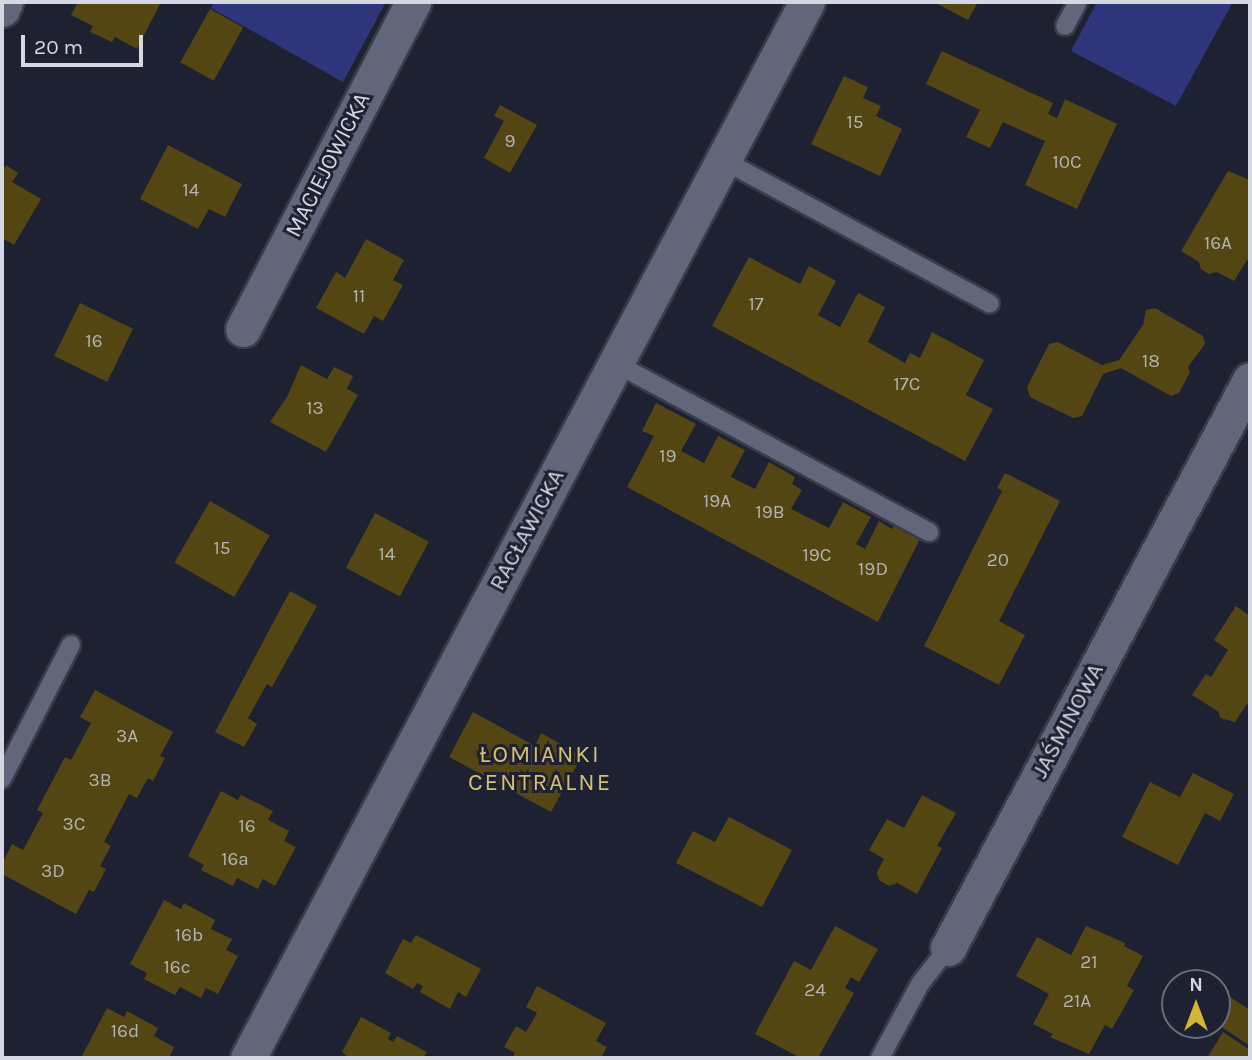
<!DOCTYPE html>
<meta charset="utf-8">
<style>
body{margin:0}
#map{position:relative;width:1252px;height:1060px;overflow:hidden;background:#1d2132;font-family:Karla,sans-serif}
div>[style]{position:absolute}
.green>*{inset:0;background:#2f357a}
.building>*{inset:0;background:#534613;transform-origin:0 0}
.roads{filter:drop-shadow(2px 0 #393b49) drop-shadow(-2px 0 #393b49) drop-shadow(0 2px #393b49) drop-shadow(0 -2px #393b49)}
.service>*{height:18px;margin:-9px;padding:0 9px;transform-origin:9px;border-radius:9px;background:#61667a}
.minor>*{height:35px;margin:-17.5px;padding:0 17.5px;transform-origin:17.5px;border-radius:17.5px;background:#61667a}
span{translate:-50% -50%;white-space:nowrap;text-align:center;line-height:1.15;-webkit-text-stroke:6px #1d2132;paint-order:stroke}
.number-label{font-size:19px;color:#b4b3af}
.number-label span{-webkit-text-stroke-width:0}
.street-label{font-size:23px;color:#d5d7e3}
.neighbourhood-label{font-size:24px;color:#d5bf73;letter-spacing:2px}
.frame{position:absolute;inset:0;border:4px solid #d5d7e3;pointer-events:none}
.north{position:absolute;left:1161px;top:969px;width:70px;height:70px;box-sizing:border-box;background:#1d2132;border:2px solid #676a79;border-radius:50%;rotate:0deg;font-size:19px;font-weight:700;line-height:28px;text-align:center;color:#d5d7e3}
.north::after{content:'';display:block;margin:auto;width:24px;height:32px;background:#d5b534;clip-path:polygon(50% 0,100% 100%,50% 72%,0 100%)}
.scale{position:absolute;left:21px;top:35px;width:122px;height:32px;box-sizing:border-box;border:4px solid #d5d7e3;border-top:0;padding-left:9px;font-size:21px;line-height:24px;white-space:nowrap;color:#d5d7e3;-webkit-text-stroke:5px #1d2132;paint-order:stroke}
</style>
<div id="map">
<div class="green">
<div style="clip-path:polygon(214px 2px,386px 2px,343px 82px,211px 8px)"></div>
<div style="clip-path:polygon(1097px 2px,1233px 2px,1176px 106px,1071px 51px)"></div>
</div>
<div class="building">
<div style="clip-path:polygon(78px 2px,161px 2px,137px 49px,115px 37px,112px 42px,90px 32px,93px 26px,71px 15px)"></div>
<div style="clip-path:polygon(934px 2px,978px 2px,968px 20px)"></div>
<div style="left:210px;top:9px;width:38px;height:61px;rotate:29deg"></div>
<div style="clip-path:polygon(942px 51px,1053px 103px,1048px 114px,1057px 118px,1065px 99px,1117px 124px,1077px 209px,1025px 185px,1045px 141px,1003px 122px,990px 148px,966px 137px,980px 110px,926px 84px)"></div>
<div style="clip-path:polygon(844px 76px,868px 87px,863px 98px,881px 106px,876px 116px,902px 129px,880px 176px,811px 144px)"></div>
<div style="clip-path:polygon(500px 105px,537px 125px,510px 173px,484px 158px,504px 121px,494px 116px)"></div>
<div style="clip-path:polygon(168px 145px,242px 184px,225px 217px,209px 209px,198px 229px,140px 199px)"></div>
<div style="clip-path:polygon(6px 165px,18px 173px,12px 182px,41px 199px,14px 245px,2px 238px,2px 172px)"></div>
<div style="clip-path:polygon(1228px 171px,1250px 180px,1250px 261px,1247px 260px,1234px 281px,1217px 272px,1209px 274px,1201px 269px,1199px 262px,1181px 251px)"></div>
<div style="clip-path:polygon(366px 239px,404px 260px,393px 280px,403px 285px,383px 321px,374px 316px,364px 334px,316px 308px,336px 272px,345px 278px)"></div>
<div style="clip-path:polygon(749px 257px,800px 284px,809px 266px,836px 281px,818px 315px,840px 327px,858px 293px,885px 307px,868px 342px,905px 363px,910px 353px,920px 358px,932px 332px,984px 360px,966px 395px,993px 409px,965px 461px,712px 326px)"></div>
<div style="left:80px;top:303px;width:59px;height:59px;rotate:26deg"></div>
<div style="clip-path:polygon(1155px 308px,1203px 336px,1205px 344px,1188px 367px,1190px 372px,1179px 393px,1171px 396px,1121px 368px,1103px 374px,1082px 416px,1073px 418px,1030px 397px,1027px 387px,1049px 344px,1058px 342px,1102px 365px,1119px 360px,1143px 325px,1146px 310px)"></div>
<div style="clip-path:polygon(301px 365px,327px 379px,334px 367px,353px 376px,347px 389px,358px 395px,326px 452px,270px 422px,287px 397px)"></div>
<div style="clip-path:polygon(656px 403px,696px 424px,681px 451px,704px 463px,718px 436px,745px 450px,731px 477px,755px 489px,769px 462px,795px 477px,792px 484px,802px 490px,791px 509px,829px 528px,843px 502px,871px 517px,856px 544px,865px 549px,879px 521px,892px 529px,897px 519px,923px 533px,878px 622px,627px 487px,654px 436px,642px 431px)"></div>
<div style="clip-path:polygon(1005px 473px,1060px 501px,999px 621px,1025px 635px,999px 685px,924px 646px,1002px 491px,997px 488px)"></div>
<div style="left:210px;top:501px;width:69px;height:71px;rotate:30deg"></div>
<div style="left:375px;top:513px;width:61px;height:62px;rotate:28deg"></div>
<div style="clip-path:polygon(290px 591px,317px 606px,272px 687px,267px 684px,248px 718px,257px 724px,244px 747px,215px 732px)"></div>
<div style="clip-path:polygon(1236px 606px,1250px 616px,1250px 706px,1247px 704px,1235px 722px,1220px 718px,1219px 712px,1192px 695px,1206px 674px,1211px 677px,1228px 650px,1214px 640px)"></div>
<div style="clip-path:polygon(95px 690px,173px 732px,160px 756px,165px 758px,153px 781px,148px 778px,137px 798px,129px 794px,104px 842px,111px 846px,100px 866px,106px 869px,94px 892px,89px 890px,76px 914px,2px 874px,2px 864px,12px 844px,23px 850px,43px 813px,37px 810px,65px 757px,71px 760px,91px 723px,80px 717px)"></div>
<div style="clip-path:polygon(473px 712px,535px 746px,541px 733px,582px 756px,551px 812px,449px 757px)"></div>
<div style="clip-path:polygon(1193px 773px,1234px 794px,1220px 821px,1205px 813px,1178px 865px,1122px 837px,1150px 782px,1180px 797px)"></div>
<div style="clip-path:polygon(221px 791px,238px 800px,241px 795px,273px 811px,268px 820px,289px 831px,284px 841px,296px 847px,275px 886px,263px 879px,258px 889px,237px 878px,233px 886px,201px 870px,204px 865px,188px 856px)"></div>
<div style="clip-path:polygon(922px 795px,956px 813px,937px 846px,942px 848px,917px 894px,897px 883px,889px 886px,879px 880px,877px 872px,884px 859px,869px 850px,887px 819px,904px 828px)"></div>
<div style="clip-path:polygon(729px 817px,792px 850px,762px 907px,676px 863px,693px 831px,715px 842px)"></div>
<div style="clip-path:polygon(164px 900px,181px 909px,184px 903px,215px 920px,211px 929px,232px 939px,226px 950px,238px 956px,218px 994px,206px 988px,201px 998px,180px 987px,175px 995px,144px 979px,147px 973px,130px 964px)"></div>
<div style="clip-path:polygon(835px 926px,878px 949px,859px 982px,851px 977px,845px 988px,854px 993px,818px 1058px,801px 1058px,755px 1034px,794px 961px,811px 970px)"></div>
<div style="clip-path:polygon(1086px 926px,1125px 943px,1124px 946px,1143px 956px,1127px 986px,1134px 990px,1112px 1029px,1105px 1025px,1089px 1054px,1050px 1037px,1053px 1034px,1033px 1024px,1049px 994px,1016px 976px,1037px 937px,1071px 955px)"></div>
<div style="clip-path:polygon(416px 935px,481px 969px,466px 997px,458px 992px,450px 1009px,420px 992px,423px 986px,417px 983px,413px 989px,385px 973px,403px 939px,411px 943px)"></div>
<div style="clip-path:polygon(537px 986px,606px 1023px,596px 1041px,607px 1047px,601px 1058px,512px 1058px,515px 1053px,504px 1047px,516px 1026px,526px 1032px,537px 1013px,526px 1007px)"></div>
<div style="clip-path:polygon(1227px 995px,1250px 1010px,1250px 1046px,1217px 1024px,1217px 1010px)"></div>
<div style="clip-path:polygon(107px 1008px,124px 1017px,127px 1011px,158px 1028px,154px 1036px,174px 1047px,169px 1058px,81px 1058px)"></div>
<div style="clip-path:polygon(361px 1017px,391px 1033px,388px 1039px,393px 1042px,397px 1036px,427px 1052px,423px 1058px,349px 1058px,342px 1052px)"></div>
<div style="clip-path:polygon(1223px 1032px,1250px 1050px,1250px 1058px,1207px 1058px)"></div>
</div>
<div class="roads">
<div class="service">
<div style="left:1065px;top:26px;width:27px;rotate:-62deg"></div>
<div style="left:723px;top:160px;width:303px;rotate:28.3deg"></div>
<div style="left:615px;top:363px;width:357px;rotate:28.3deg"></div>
<div style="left:2px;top:779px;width:151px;rotate:-62.8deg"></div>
<div style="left:880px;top:1058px;width:84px;rotate:-61.6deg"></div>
<div style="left:920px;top:984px;width:46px;rotate:-52.1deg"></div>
</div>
<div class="minor">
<div style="left:2px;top:9px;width:8px;rotate:-67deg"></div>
<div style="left:243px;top:329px;width:369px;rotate:-62.5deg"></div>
<div style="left:948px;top:948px;width:643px;rotate:-62deg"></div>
<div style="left:248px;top:1058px;width:1195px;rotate:-62.11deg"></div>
</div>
</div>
<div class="number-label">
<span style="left:855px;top:123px">15</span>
<span style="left:510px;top:142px">9</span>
<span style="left:1067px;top:163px">10C</span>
<span style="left:191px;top:191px">14</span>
<span style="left:1218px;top:244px">16A</span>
<span style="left:359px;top:297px">11</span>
<span style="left:756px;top:305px">17</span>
<span style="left:94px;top:342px">16</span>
<span style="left:1151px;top:362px">18</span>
<span style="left:907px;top:385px">17C</span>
<span style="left:315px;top:409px">13</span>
<span style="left:668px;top:457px">19</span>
<span style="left:717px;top:502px">19A</span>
<span style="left:770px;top:513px">19B</span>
<span style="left:222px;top:549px">15</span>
<span style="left:387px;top:555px">14</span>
<span style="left:817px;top:556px">19C</span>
<span style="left:998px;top:561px">20</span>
<span style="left:873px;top:570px">19D</span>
<span style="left:127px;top:737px">3A</span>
<span style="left:100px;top:781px">3B</span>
<span style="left:74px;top:825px">3C</span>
<span style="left:247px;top:827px">16</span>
<span style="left:235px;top:860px">16a</span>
<span style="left:53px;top:872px">3D</span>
<span style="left:189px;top:936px">16b</span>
<span style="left:1089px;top:963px">21</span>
<span style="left:177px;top:968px">16c</span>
<span style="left:815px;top:991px">24</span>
<span style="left:1077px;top:1002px">21A</span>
<span style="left:125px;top:1032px">16d</span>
</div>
<div class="street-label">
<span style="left:328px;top:165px;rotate:-63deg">MACIEJOWICKA</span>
<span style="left:527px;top:530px;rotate:-62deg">RACŁAWICKA</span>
<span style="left:1068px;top:721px;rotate:-62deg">JAŚMINOWA</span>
</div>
<div class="neighbourhood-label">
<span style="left:540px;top:769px">ŁOMIANKI<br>CENTRALNE</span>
</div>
<div class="frame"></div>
<div class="north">N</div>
<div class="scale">20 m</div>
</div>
